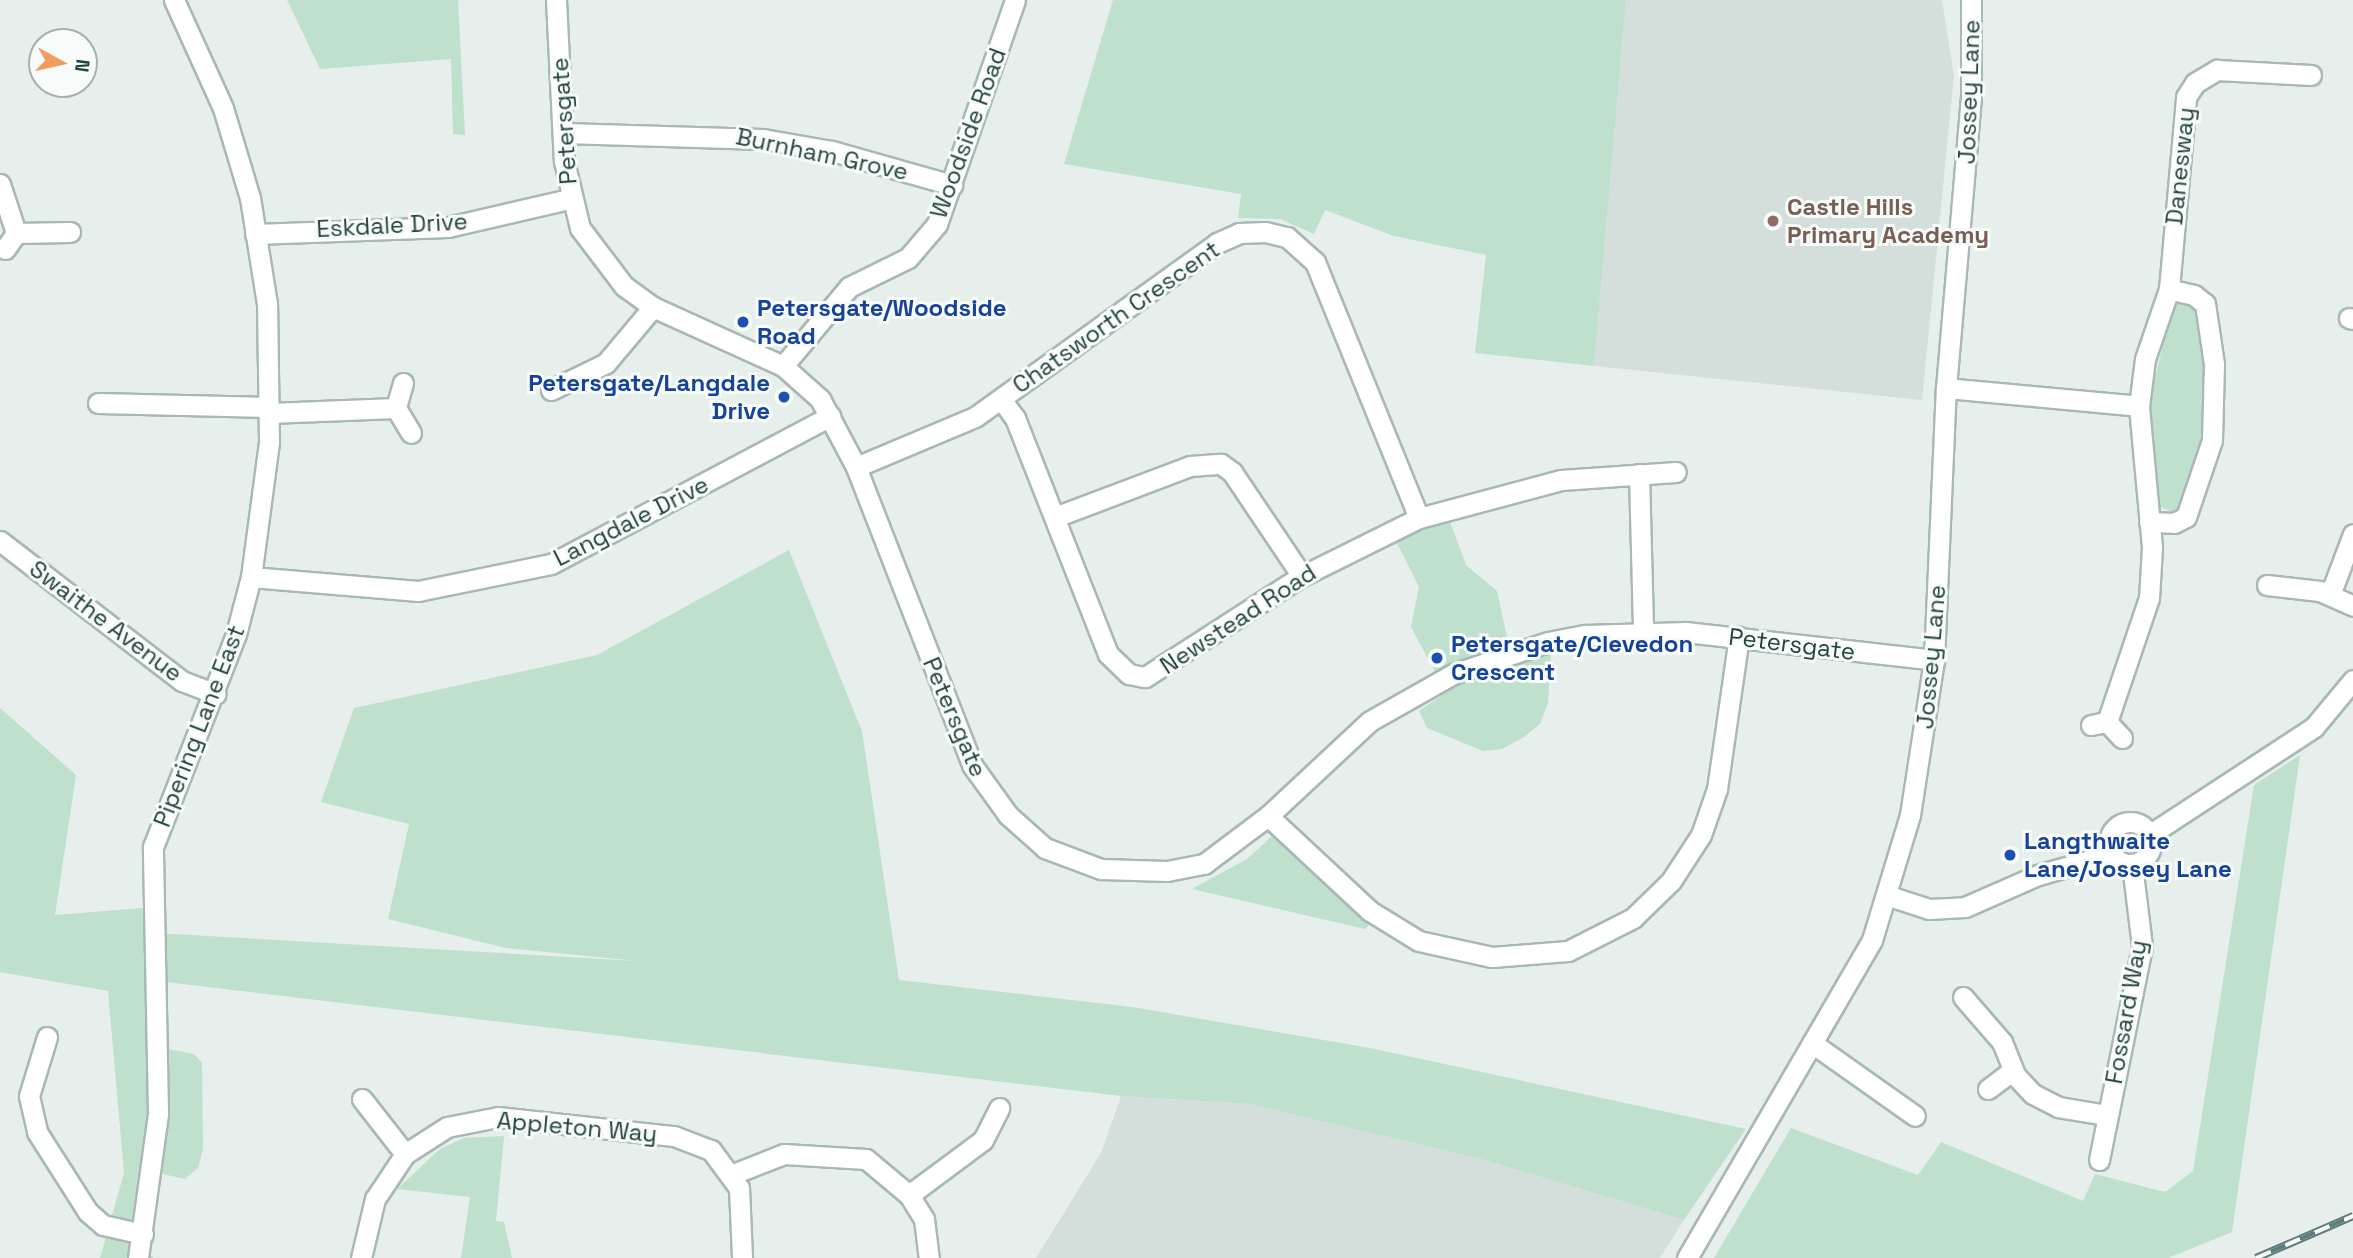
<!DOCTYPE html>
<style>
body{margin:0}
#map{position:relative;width:2353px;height:1258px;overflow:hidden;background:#e6efec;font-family:"Space Grotesk",sans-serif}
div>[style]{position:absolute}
.built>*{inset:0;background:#d4dfdc}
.green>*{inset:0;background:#bfe0cd}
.roads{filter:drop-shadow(2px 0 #a8b8b5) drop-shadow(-2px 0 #a8b8b5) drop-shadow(0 2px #a8b8b5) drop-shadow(0 -2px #a8b8b5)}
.minor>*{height:19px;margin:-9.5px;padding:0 9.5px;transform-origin:9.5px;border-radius:9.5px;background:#fff}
.minor>.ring{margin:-9.5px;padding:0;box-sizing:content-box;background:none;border:19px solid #fff;border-radius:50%}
.rail>*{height:8px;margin-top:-4px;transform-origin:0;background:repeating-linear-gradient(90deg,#f7fbfa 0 16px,#5f7d7a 0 32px);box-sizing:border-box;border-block:2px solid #5f7d7a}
.dots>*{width:19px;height:19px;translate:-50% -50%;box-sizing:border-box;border:4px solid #f7fbfa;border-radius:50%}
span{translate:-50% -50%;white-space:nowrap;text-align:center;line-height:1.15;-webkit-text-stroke:6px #f7fbfa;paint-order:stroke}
.street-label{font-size:24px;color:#24423f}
.education-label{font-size:24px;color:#785e54;font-weight:700}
.left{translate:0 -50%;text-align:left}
.transit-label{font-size:24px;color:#164399;font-weight:700}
.right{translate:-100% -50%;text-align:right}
.north{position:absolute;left:28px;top:28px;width:70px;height:70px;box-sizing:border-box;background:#f7fbfa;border:2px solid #a3b1af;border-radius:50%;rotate:98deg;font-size:19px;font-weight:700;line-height:28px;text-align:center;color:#24423f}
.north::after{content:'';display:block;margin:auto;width:24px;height:32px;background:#f49c5f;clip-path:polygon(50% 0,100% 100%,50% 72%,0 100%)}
</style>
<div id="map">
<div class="built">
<div style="clip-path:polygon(1626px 0,1942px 0,1954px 76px,1922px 400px,1594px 366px)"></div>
<div style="clip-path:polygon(1121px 1096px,1249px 1104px,1481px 1159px,1684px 1220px,1660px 1258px,1036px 1258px,1101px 1153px)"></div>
</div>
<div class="green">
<div style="clip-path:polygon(287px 0,458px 0,465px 135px,453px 134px,451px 59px,320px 69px)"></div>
<div style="clip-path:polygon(1113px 0,1626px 0,1594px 366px,1475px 353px,1486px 255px,1394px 236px,1325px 210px,1314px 234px,1280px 219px,1238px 218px,1241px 194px,1064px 164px)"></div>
<div style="clip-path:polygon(2178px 301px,2195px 301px,2209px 359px,2205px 446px,2178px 515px,2159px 506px,2149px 404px,2172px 306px)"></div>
<div style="clip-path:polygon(1449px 519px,1466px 565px,1497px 591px,1508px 642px,1435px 672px,1411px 627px,1419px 587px,1395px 539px)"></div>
<div style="clip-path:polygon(789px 550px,862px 731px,899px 980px,1132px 1007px,1370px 1048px,1746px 1129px,1684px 1220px,1481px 1159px,1249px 1104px,1121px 1096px,158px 981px,158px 1047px,194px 1054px,202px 1063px,203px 1149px,198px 1168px,185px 1179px,154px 1172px,140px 1247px,154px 1258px,100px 1258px,124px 1173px,108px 991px,0 972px,0 708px,76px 775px,55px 915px,155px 907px,156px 933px,637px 961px,506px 948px,388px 919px,409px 824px,321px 802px,354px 708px,597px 655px)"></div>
<div style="clip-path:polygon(1551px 651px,1548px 703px,1540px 724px,1524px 737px,1502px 749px,1483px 751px,1427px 728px,1419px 711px,1476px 672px)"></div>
<div style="clip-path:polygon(2300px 755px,2232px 1232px,2168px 1258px,1714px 1258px,1791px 1128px,1918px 1175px,1941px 1142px,2083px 1201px,2095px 1174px,2165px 1192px,2193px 1171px,2254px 785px)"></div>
<div style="clip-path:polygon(1273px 835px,1370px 924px,1365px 929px,1192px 889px,1247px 859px)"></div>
<div style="clip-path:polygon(504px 1136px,496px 1221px,504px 1222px,512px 1258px,461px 1258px,470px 1197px,397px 1189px,440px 1149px,464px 1138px)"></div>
</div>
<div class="roads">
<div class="minor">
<div style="left:556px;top:0;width:161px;rotate:87.2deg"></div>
<div style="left:564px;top:161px;width:69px;rotate:76.6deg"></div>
<div style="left:580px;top:228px;width:73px;rotate:52.8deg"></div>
<div style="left:624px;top:286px;width:36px;rotate:36deg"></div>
<div style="left:653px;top:307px;width:143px;rotate:24.4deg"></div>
<div style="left:783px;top:366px;width:50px;rotate:41.7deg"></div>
<div style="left:820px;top:399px;width:77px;rotate:62.1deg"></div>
<div style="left:856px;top:467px;width:320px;rotate:68.7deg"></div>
<div style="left:972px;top:765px;width:62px;rotate:54.2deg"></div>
<div style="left:1008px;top:815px;width:50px;rotate:41.7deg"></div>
<div style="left:1045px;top:848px;width:60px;rotate:20.6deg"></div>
<div style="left:1101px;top:869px;width:66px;rotate:1.7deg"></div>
<div style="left:1167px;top:871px;width:38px;rotate:-11deg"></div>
<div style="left:1204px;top:864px;width:80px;rotate:-36.9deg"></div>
<div style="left:1268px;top:816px;width:139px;rotate:-43deg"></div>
<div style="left:1370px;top:721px;width:95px;rotate:-29.5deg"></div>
<div style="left:1453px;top:674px;width:100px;rotate:-18.6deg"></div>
<div style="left:1548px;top:642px;width:38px;rotate:-11deg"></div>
<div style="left:1585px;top:635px;width:101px;rotate:-1.7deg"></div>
<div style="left:1686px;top:632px;width:250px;rotate:6.4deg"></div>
<div style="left:564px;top:133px;width:199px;rotate:1.7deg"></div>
<div style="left:763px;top:139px;width:70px;rotate:9.9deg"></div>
<div style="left:832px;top:151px;width:125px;rotate:15.8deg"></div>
<div style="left:0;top:184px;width:52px;rotate:71.9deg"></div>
<div style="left:255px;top:234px;width:193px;rotate:-2.1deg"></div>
<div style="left:448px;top:227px;width:124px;rotate:-13deg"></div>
<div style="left:5px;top:249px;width:19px;rotate:-55deg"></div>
<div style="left:16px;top:233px;width:54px;rotate:-1.1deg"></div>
<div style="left:2349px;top:318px;width:4px;rotate:14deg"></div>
<div style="left:783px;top:366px;width:103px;rotate:-50.1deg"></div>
<div style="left:849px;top:287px;width:66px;rotate:-26.2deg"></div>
<div style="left:908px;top:258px;width:45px;rotate:-49.5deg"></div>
<div style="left:937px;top:224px;width:237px;rotate:-70.8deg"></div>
<div style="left:403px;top:383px;width:26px;rotate:106deg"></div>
<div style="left:396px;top:408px;width:29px;rotate:59deg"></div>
<div style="left:1946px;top:388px;width:194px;rotate:5.3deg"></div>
<div style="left:551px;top:390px;width:61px;rotate:-26.1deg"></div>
<div style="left:606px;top:363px;width:73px;rotate:-50deg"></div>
<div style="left:1001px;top:399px;width:24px;rotate:54deg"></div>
<div style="left:1015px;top:418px;width:254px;rotate:68.5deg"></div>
<div style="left:1108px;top:654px;width:29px;rotate:44deg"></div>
<div style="left:1129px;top:674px;width:16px;rotate:11deg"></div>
<div style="left:1145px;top:677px;width:187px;rotate:-32.8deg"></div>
<div style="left:1302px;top:576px;width:131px;rotate:-26.4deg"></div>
<div style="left:1419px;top:518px;width:147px;rotate:-15deg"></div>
<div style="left:1561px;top:480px;width:115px;rotate:-4deg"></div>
<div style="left:98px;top:403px;width:171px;rotate:1.3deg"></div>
<div style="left:269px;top:413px;width:127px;rotate:-2.3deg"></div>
<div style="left:856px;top:467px;width:129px;rotate:-22.8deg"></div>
<div style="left:975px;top:417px;width:298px;rotate:-35.7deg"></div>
<div style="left:1217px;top:243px;width:24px;rotate:-24deg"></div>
<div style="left:1239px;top:233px;width:26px;rotate:-2deg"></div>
<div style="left:1265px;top:232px;width:23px;rotate:13deg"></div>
<div style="left:1287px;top:237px;width:38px;rotate:42deg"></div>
<div style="left:1315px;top:262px;width:276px;rotate:67.9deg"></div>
<div style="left:1639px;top:474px;width:157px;rotate:88.5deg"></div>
<div style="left:1055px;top:517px;width:144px;rotate:-20.7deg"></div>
<div style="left:1190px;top:466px;width:31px;rotate:-4deg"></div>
<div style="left:1221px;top:464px;width:14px;rotate:36deg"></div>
<div style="left:1232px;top:472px;width:125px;rotate:56.1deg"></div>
<div style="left:2149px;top:522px;width:25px;rotate:2deg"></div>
<div style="left:2174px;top:523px;width:13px;rotate:-27deg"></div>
<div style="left:2186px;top:517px;width:81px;rotate:-71.3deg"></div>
<div style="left:2212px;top:440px;width:76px;rotate:-88.5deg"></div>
<div style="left:2214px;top:364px;width:61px;rotate:-98.5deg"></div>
<div style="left:2205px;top:304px;width:14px;rotate:-141deg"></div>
<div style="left:2194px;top:295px;width:26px;rotate:-167deg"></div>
<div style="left:0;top:541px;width:230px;rotate:37.6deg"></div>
<div style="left:182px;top:681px;width:36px;rotate:21deg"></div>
<div style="left:251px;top:577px;width:168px;rotate:4.8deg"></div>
<div style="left:418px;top:591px;width:136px;rotate:-11.5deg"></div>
<div style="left:551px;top:564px;width:316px;rotate:-27.9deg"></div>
<div style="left:2267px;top:585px;width:53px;rotate:6.5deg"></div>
<div style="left:2320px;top:591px;width:36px;rotate:24deg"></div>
<div style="left:2330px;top:595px;width:65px;rotate:-69.3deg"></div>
<div style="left:2107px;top:722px;width:131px;rotate:-71.3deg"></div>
<div style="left:2149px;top:598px;width:51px;rotate:-86.6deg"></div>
<div style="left:2152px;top:547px;width:142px;rotate:-95.3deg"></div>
<div style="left:2139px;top:406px;width:47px;rotate:-82.7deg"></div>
<div style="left:2145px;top:359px;width:74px;rotate:-71.1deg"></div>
<div style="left:2169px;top:289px;width:193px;rotate:-84.9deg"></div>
<div style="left:2186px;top:97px;width:17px;rotate:-57deg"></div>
<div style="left:2195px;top:83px;width:26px;rotate:-31deg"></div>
<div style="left:2217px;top:70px;width:94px;rotate:3deg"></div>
<div style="left:2091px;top:725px;width:16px;rotate:-11deg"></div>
<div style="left:2107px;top:722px;width:22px;rotate:47deg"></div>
<div style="left:1268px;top:816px;width:139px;rotate:43deg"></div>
<div style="left:1370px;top:911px;width:57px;rotate:31.5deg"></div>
<div style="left:1419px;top:941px;width:75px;rotate:12.4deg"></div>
<div style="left:1492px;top:957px;width:76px;rotate:-4.5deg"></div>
<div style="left:1568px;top:951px;width:73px;rotate:-26.9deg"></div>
<div style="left:1633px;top:918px;width:53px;rotate:-44.2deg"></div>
<div style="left:1671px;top:881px;width:55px;rotate:-56.9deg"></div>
<div style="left:1701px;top:835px;width:49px;rotate:-70.8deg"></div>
<div style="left:1717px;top:789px;width:154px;rotate:-81.8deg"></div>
<div class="ring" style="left:2109px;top:822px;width:23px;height:23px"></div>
<div style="left:2149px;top:835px;width:197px;rotate:-33.2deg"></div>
<div style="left:2314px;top:727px;width:61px;rotate:-50.3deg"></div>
<div style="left:1889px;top:896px;width:42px;rotate:18deg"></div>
<div style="left:1929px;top:909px;width:36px;rotate:-3deg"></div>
<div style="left:1965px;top:907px;width:80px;rotate:-23.7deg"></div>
<div style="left:2038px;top:875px;width:76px;rotate:-16deg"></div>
<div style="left:1963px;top:997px;width:60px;rotate:49.1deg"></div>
<div style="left:2002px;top:1042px;width:35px;rotate:68deg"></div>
<div style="left:2015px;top:1075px;width:26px;rotate:47deg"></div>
<div style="left:2033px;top:1094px;width:28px;rotate:27deg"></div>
<div style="left:2058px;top:1107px;width:50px;rotate:9.3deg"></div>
<div style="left:47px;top:1037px;width:62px;rotate:107deg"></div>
<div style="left:29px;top:1096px;width:37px;rotate:77deg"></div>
<div style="left:37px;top:1132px;width:95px;rotate:57.5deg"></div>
<div style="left:88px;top:1212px;width:20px;rotate:41deg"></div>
<div style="left:103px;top:1225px;width:41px;rotate:12.7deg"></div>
<div style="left:1812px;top:1043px;width:126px;rotate:35.3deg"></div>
<div style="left:1988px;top:1089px;width:31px;rotate:-37deg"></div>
<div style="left:362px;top:1099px;width:70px;rotate:52deg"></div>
<div style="left:2099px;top:1160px;width:218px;rotate:-78.6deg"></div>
<div style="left:2142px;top:946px;width:83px;rotate:-97deg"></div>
<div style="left:733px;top:1174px;width:55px;rotate:-21.4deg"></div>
<div style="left:784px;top:1154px;width:82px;rotate:3.5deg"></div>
<div style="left:866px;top:1159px;width:56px;rotate:39.9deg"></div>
<div style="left:909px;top:1195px;width:28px;rotate:58deg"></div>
<div style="left:924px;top:1219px;width:39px;rotate:83deg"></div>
<div style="left:909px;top:1195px;width:92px;rotate:-36.6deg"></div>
<div style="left:983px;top:1140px;width:36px;rotate:-63deg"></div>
<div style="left:138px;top:1258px;width:146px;rotate:-82.1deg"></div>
<div style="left:158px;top:1113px;width:266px;rotate:-91.1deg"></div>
<div style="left:153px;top:847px;width:229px;rotate:-68.7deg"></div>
<div style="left:236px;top:634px;width:59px;rotate:-75.3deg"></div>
<div style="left:251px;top:577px;width:136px;rotate:-82.4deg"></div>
<div style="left:269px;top:442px;width:138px;rotate:-90.8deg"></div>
<div style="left:267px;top:304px;width:107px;rotate:-99.1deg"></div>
<div style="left:250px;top:198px;width:94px;rotate:-106.7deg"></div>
<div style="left:223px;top:108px;width:119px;rotate:-114.4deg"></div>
<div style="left:361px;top:1258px;width:61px;rotate:-76.7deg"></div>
<div style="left:375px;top:1199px;width:54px;rotate:-56.3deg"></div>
<div style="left:405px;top:1154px;width:50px;rotate:-32.7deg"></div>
<div style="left:447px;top:1127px;width:52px;rotate:-11.1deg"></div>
<div style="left:498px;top:1117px;width:177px;rotate:6.2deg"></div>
<div style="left:674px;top:1136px;width:40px;rotate:21deg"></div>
<div style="left:711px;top:1150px;width:47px;rotate:53.6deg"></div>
<div style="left:739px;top:1188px;width:70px;rotate:87.5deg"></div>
<div style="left:1687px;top:1258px;width:368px;rotate:-59.8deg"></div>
<div style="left:1872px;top:940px;width:131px;rotate:-73.1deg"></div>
<div style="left:1910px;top:815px;width:157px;rotate:-81.2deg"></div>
<div style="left:1934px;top:660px;width:272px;rotate:-87.5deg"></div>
<div style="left:1946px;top:388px;width:292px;rotate:-85.1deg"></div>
<div style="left:1971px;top:97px;width:97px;rotate:-90deg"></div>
</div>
</div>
<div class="rail">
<div style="left:2256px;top:1258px;width:106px;rotate:-23.4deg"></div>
</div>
<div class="dots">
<div style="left:1773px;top:221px;background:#8d6e63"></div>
<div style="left:743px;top:322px;background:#1a4fb4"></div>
<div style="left:784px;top:397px;background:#1a4fb4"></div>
<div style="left:1437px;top:658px;background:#1a4fb4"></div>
<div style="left:2010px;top:855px;background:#1a4fb4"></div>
</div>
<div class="street-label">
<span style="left:1969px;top:92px;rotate:-88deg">Jossey Lane</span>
<span style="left:564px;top:121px;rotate:-94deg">Petersgate</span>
<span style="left:968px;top:133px;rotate:-70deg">Woodside Road</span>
<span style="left:822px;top:154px;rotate:12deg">Burnham Grove</span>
<span style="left:2180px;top:166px;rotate:-84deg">Danesway</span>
<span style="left:392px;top:225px;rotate:-3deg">Eskdale Drive</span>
<span style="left:1116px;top:317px;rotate:-35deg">Chatsworth Crescent</span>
<span style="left:631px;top:521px;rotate:-27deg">Langdale Drive</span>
<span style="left:1238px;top:619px;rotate:-33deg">Newstead Road</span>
<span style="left:106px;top:621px;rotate:37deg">Swaithe Avenue</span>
<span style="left:1792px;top:644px;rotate:7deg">Petersgate</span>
<span style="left:1931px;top:657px;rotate:-85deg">Jossey Lane</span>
<span style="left:955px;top:717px;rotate:67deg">Petersgate</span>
<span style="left:199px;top:726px;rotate:-69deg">Pipering Lane East</span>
<span style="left:2126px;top:1012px;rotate:-80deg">Fossard Way</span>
<span style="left:577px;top:1127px;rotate:5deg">Appleton Way</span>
</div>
<div class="education-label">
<span class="left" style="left:1787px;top:221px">Castle Hills<br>Primary Academy</span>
</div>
<div class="transit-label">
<span class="left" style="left:757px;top:322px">Petersgate/Woodside<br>Road</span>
<span class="right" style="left:770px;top:397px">Petersgate/Langdale<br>Drive</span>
<span class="left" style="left:1451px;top:658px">Petersgate/Clevedon<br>Crescent</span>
<span class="left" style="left:2024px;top:855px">Langthwaite<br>Lane/Jossey Lane</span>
</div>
<div class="north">N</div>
</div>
